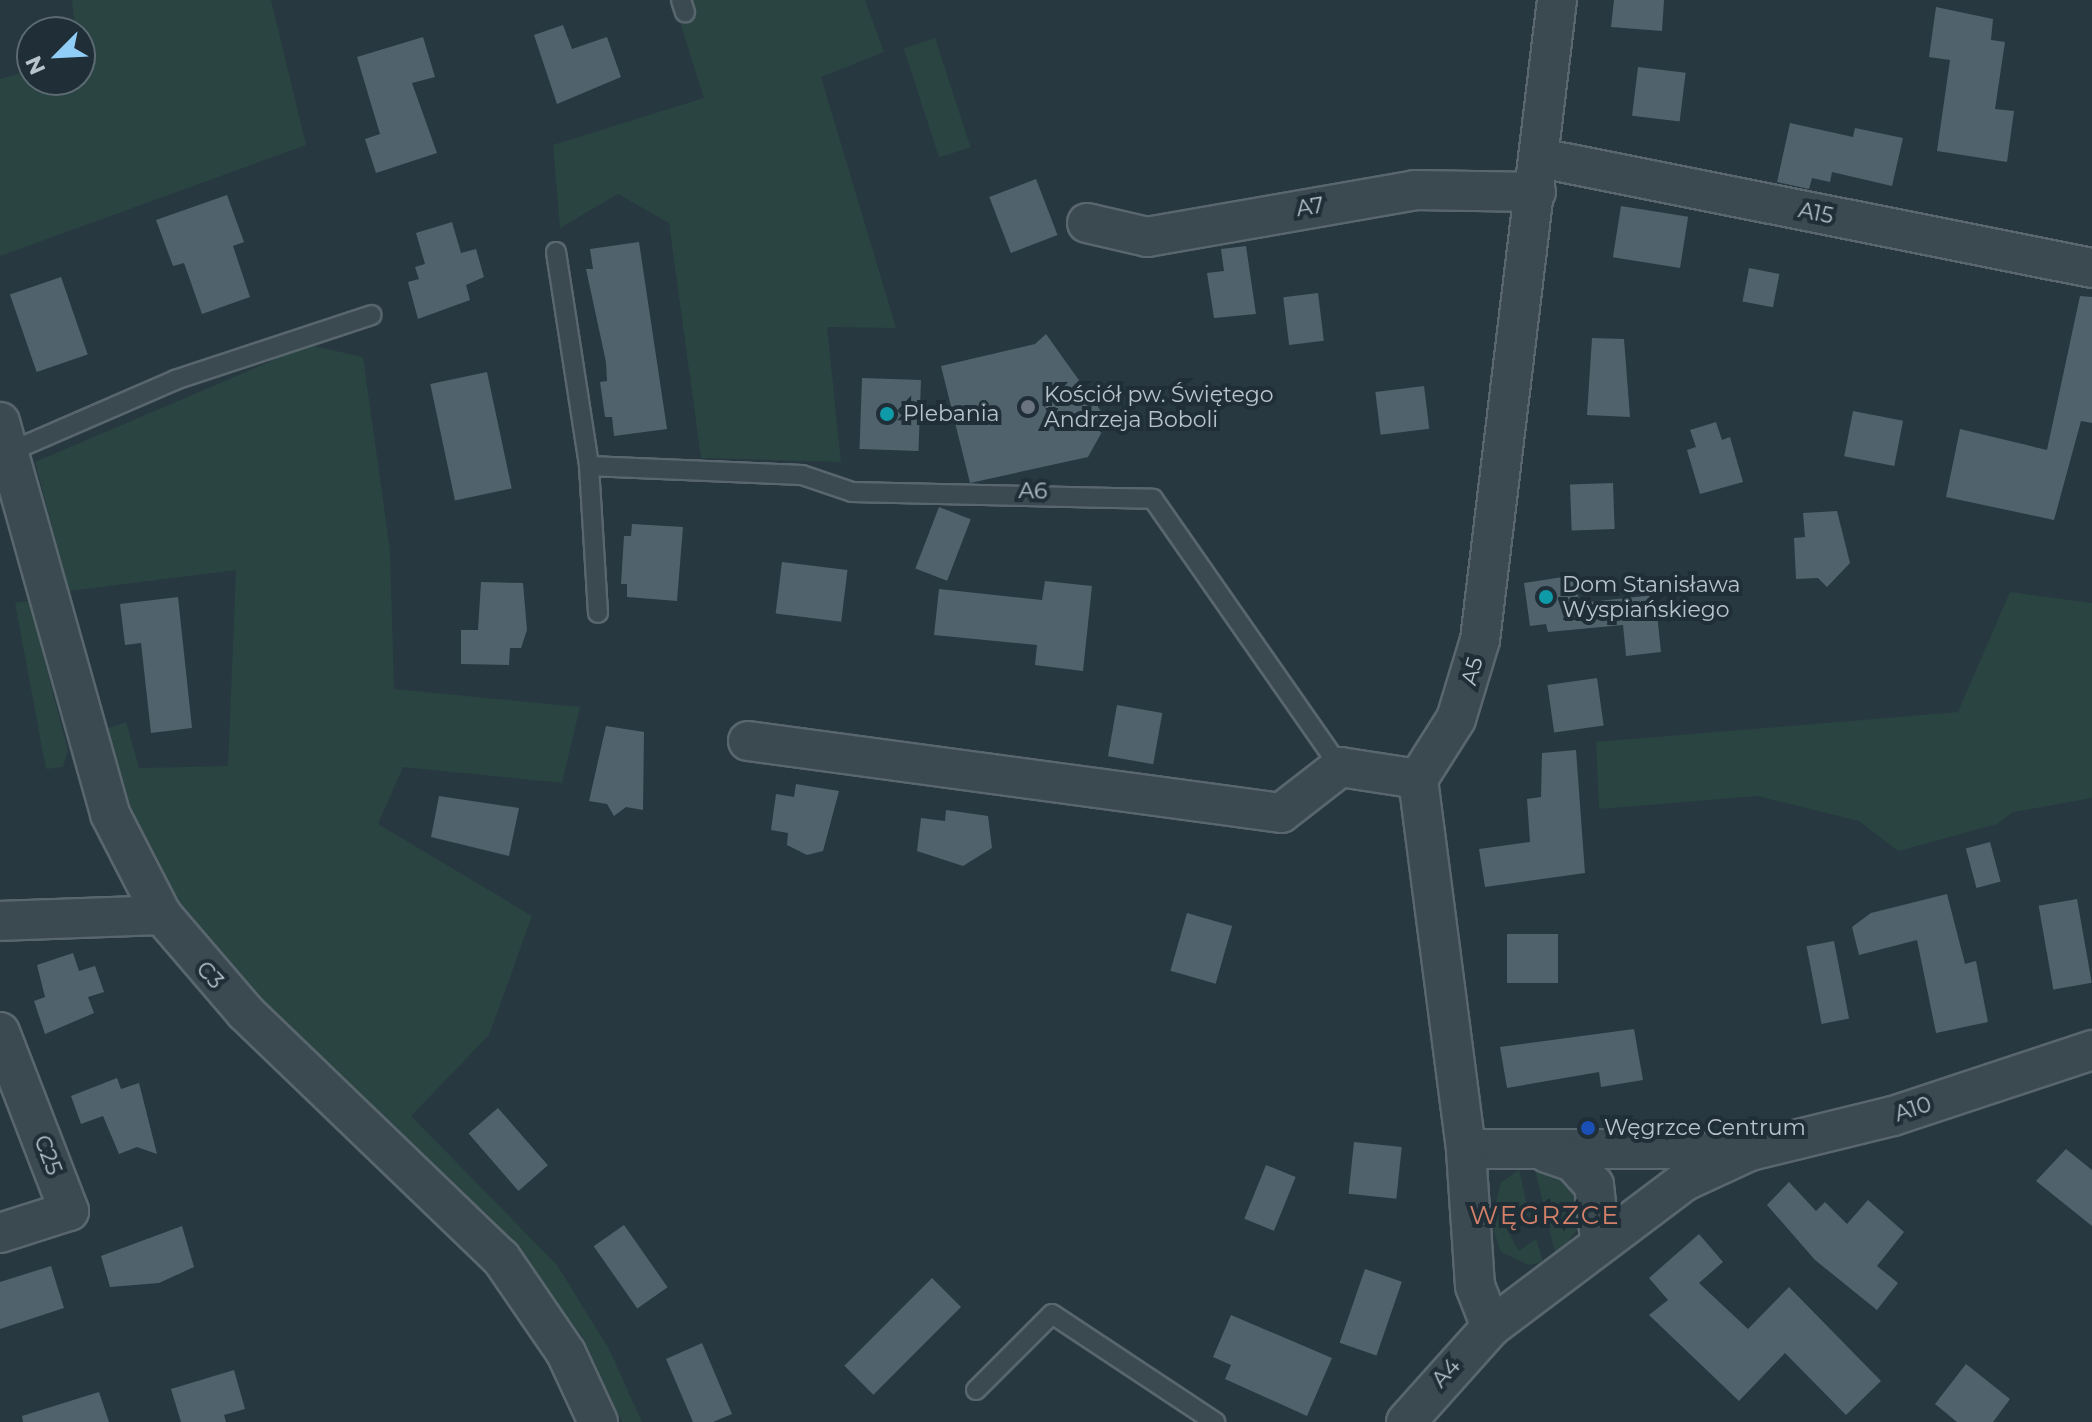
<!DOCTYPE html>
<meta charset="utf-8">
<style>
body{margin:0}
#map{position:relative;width:2092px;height:1422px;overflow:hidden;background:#273841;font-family:Montserrat,sans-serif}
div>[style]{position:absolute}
.green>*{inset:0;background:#2a4441;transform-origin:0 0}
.building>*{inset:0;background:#50626c;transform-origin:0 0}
.roads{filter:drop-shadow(2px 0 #59666e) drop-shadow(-2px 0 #59666e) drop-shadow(0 2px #59666e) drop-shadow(0 -2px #59666e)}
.lane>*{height:18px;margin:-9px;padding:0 9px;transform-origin:9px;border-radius:9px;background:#3b4951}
.street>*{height:38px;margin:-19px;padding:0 19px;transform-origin:19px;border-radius:19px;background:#3b4951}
.dots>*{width:22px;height:22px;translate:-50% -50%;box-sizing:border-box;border:4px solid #1f2e37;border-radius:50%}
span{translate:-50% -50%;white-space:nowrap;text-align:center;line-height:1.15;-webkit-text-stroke:8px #1f2e37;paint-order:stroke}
.street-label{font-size:22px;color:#b8c3cb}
.poi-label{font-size:22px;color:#b8c3cb}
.left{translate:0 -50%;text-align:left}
.quarter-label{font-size:26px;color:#d58169;letter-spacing:2px}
.north{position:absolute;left:16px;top:16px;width:80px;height:80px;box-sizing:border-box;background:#1f2e37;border:2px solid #5c6a72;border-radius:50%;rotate:246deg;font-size:22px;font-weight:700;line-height:32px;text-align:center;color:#b8c3cb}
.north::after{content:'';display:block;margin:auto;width:28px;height:36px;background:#91cef7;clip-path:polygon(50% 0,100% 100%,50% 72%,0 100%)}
</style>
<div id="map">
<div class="green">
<div style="clip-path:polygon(72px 0,271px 0,306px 145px,0 256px,0 79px,32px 70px,32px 80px,80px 80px)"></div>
<div style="clip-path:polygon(673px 0,865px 0,884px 52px,821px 77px,896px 328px,827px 327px,841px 462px,701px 458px,669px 223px,618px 194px,560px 228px,553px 145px,704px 98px)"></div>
<div style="left:935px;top:38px;width:115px;height:33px;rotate:72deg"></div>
<div style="clip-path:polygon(309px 345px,363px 357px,390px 550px,394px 689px,580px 707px,562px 783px,403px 767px,378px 824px,532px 916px,489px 1035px,411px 1116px,557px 1265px,609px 1349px,642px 1422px,622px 1422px,582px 1336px,488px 1215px,356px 1106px,174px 911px,127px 803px,106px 729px,126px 722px,139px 768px,228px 766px,236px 570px,69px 591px,35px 462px)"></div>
<div style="clip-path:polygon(2010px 592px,2092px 603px,2092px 798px,2013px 812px,1997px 824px,1898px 851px,1859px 821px,1758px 796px,1599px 809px,1596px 742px,1958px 712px)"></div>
<div style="clip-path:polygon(29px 601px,68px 751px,63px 767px,46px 769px,15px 603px)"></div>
<div style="clip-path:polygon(1519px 1170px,1529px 1214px,1508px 1232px,1519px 1251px,1536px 1239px,1543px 1262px,1529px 1265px,1501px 1252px,1491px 1223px,1501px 1182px)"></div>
<div style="clip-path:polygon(1535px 1170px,1562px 1173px,1578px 1186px,1584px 1222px,1556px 1256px)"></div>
</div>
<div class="building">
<div style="clip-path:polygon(1614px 0,1664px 0,1662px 31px,1611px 27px)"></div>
<div style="clip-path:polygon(1936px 7px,1993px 19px,1991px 40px,2005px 42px,1995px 109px,2014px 111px,2007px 162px,1937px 151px,1950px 60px,1929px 57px)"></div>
<div style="clip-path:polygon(563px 25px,572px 49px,607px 37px,621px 77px,557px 104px,534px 35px)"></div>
<div style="clip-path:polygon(423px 37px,435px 77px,412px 83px,437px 153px,376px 173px,365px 139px,380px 134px,357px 57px)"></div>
<div style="left:1638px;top:67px;width:48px;height:49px;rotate:7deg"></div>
<div style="clip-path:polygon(1790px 123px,1853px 137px,1855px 128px,1903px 138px,1892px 186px,1832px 172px,1830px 182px,1812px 178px,1809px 189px,1777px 182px)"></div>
<div style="left:1036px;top:179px;width:60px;height:50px;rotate:69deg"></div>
<div style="clip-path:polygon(227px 195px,244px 242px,233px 246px,250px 297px,202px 314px,184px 263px,173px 266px,156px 220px)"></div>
<div style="left:1621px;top:206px;width:68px;height:52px;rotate:9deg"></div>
<div style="clip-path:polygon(452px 222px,461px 253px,476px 249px,484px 277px,466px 285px,470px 300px,418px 319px,408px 282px,419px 279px,415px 267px,425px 264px,416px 233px)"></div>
<div style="clip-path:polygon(639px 242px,667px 429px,614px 436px,612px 417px,605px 417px,600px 382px,607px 381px,606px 362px,586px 269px,593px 269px,590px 249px)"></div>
<div style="clip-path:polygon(1246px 246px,1256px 314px,1214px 318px,1207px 273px,1224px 271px,1221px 249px)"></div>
<div style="left:1749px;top:268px;width:31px;height:34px;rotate:11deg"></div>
<div style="left:61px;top:277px;width:82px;height:54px;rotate:71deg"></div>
<div style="left:1318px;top:293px;width:48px;height:35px;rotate:83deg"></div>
<div style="clip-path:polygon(2080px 296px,2092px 297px,2092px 423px,2081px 421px,2054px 520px,1946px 497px,1960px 429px,2047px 450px)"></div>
<div style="clip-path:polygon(1046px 334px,1108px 421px,1088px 457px,970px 483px,941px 366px,1035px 344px)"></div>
<div style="clip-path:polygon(1592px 338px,1624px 339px,1630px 417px,1587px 415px)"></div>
<div style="left:487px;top:372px;width:119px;height:58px;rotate:78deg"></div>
<div style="left:862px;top:378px;width:59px;height:71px;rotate:2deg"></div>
<div style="left:1424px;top:386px;width:43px;height:49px;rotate:83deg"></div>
<div style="left:1853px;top:411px;width:51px;height:46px;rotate:11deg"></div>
<div style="clip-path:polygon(1716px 422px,1722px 440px,1730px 437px,1743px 482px,1700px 494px,1687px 450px,1696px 447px,1690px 430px)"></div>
<div style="left:1613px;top:483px;width:46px;height:43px;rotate:88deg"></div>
<div style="left:939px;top:507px;width:34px;height:66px;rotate:21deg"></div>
<div style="clip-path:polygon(1837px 511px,1850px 563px,1827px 587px,1818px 578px,1796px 579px,1794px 538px,1805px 537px,1803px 513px)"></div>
<div style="clip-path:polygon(632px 524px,683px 527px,677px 601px,627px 597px,627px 584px,621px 584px,624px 536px,631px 536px)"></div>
<div style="left:782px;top:562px;width:66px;height:52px;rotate:7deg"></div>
<div style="clip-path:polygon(1576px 575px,1579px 603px,1655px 595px,1661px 652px,1626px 656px,1623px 625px,1548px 632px,1546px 624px,1530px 626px,1524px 583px)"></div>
<div style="clip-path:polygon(1045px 581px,1092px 586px,1083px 671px,1035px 665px,1037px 645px,934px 635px,939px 589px,1042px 600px)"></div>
<div style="clip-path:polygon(481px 582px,523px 583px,527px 630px,521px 648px,510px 648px,509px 665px,461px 664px,461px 630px,478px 630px)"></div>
<div style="clip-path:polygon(178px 597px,192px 728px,151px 733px,141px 643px,125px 645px,120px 604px)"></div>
<div style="left:1597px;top:678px;width:48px;height:50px;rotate:82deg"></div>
<div style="left:1117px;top:705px;width:46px;height:52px;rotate:10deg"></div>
<div style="clip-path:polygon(606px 726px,644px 732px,643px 810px,626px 807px,614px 816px,607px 804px,589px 801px)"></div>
<div style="clip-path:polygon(1576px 750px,1585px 873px,1485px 887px,1479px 849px,1530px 842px,1527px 799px,1541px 797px,1542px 753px)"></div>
<div style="clip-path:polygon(796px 784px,839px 791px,823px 851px,807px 855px,787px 845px,788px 833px,771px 830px,776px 794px,794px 797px)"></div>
<div style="clip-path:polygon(439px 796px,519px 808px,509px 856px,431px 837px)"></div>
<div style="clip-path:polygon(946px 810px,988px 816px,992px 848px,963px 866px,917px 851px,921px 818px,945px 821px)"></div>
<div style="left:1990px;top:842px;width:41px;height:25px;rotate:75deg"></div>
<div style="clip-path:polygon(1947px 894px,1965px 964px,1976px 961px,1988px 1022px,1936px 1033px,1917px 940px,1859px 955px,1852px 927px,1871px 913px)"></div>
<div style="left:2077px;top:899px;width:85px;height:39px;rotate:80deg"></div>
<div style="left:1187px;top:913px;width:47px;height:60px;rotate:16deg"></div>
<div style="left:1507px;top:934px;width:51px;height:49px"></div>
<div style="left:1834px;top:941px;width:79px;height:28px;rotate:79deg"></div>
<div style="clip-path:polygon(73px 953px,79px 971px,95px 966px,104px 992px,88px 997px,94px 1013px,45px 1034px,34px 1001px,45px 997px,37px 965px)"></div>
<div style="clip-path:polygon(1634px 1029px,1643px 1080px,1601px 1087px,1599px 1072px,1507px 1088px,1500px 1047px)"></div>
<div style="clip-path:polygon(117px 1078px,121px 1089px,139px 1083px,157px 1154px,137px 1147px,119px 1154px,103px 1116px,81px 1124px,71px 1096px)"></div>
<div style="left:498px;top:1108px;width:76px;height:39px;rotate:49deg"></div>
<div style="left:1354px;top:1142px;width:48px;height:52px;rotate:6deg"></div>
<div style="clip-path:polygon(2066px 1149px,2092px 1170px,2092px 1226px,2036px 1181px)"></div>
<div style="left:1266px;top:1165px;width:32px;height:58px;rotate:22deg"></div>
<div style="clip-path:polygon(1789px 1182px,1816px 1211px,1825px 1202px,1847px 1224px,1868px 1200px,1904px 1232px,1877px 1266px,1898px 1283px,1877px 1310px,1815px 1260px,1767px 1205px)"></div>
<div style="left:624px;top:1225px;width:76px;height:37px;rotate:55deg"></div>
<div style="clip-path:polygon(182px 1226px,194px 1267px,159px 1283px,110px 1287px,101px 1256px)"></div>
<div style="clip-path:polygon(1699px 1234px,1723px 1262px,1699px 1283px,1748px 1329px,1789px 1287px,1881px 1381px,1846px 1415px,1785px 1353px,1739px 1401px,1649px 1315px,1668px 1300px,1649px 1278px)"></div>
<div style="clip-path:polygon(51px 1266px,64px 1308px,0 1329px,0 1282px)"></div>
<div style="left:1365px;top:1269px;width:39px;height:78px;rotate:19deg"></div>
<div style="left:932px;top:1278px;width:41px;height:124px;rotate:45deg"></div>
<div style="clip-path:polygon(1231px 1315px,1332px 1358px,1307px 1416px,1225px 1379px,1231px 1365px,1213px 1357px)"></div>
<div style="clip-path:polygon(702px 1343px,732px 1414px,713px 1422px,693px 1422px,666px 1359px)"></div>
<div style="clip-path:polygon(1966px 1364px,2010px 1399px,1993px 1422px,1957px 1422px,1935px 1404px)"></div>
<div style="clip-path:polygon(234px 1370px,245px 1409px,224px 1415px,226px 1422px,181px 1422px,171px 1389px)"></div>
<div style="clip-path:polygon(99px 1392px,109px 1422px,23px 1422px,22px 1416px)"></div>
</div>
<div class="roads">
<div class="lane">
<div style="left:681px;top:0;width:13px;rotate:72deg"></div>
<div style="left:556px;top:252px;width:217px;rotate:81.2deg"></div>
<div style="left:589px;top:466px;width:147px;rotate:86.5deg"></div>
<div style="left:12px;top:451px;width:178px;rotate:-23.5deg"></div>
<div style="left:175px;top:380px;width:207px;rotate:-18.3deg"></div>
<div style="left:589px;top:466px;width:213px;rotate:2.4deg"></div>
<div style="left:802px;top:475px;width:53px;rotate:18.8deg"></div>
<div style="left:852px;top:492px;width:301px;rotate:1.3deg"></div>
<div style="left:1153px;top:499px;width:327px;rotate:55.1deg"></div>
<div style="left:976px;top:1390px;width:107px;rotate:-45deg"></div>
<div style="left:1052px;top:1314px;width:196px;rotate:33.5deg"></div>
</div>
<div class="street">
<div style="left:1540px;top:158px;width:563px;rotate:11.27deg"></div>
<div style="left:1087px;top:223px;width:62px;rotate:13.1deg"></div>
<div style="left:1147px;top:237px;width:272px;rotate:-9.9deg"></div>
<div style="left:1415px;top:190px;width:121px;rotate:0.9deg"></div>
<div style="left:0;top:422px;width:407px;rotate:74.3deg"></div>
<div style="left:110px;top:814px;width:114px;rotate:62.8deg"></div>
<div style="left:162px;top:915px;width:128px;rotate:49.4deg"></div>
<div style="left:245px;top:1012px;width:355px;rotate:43.9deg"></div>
<div style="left:501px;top:1258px;width:115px;rotate:55.6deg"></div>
<div style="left:566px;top:1353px;width:76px;rotate:65.1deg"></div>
<div style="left:748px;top:741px;width:538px;rotate:7.69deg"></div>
<div style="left:1281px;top:813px;width:75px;rotate:-37.9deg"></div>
<div style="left:1340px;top:767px;width:79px;rotate:8.7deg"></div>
<div style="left:0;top:921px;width:162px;rotate:-2.1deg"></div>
<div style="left:0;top:1032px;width:192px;rotate:68.9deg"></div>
<div style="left:69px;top:1211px;width:72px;rotate:162.3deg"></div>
<div style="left:1466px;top:1149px;width:214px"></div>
<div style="left:1680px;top:1149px;width:51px;rotate:10.2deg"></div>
<div style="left:1547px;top:1153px;width:28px;rotate:19deg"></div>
<div style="left:1573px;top:1162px;width:31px;rotate:48deg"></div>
<div style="left:1594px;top:1185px;width:54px;rotate:83.7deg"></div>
<div style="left:1491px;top:1327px;width:44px;rotate:-111.3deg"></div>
<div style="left:1475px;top:1286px;width:137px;rotate:-93.8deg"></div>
<div style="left:1466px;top:1149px;width:373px;rotate:-97.4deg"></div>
<div style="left:1418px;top:779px;width:71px;rotate:-57.7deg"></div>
<div style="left:1456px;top:719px;width:83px;rotate:-73.1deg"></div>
<div style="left:1480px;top:640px;width:645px;rotate:-83.14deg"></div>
<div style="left:1406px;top:1422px;width:127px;rotate:-48.2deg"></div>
<div style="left:1491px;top:1327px;width:243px;rotate:-37deg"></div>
<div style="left:1685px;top:1181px;width:72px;rotate:-24.8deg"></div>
<div style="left:1750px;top:1151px;width:147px;rotate:-13.8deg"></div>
<div style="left:1893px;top:1116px;width:210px;rotate:-18.3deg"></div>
</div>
</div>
<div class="dots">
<div style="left:1028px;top:407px;background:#6b7280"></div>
<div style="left:887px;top:414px;background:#0f9aa8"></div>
<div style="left:1546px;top:597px;background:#0f9aa8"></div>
<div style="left:1588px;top:1128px;background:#1a4fb4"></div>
</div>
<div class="street-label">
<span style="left:1310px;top:207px;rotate:-9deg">A7</span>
<span style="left:1816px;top:213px;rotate:11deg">A15</span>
<span style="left:1033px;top:491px;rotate:1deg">A6</span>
<span style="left:1472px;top:671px;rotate:-74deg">A5</span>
<span style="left:210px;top:975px;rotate:47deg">C3</span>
<span style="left:1913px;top:1109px;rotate:-18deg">A10</span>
<span style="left:48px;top:1155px;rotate:69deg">C25</span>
<span style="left:1446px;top:1373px;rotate:-48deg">A4</span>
</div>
<div class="poi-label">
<span class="left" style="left:1044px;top:407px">Kościół pw. Świętego<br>Andrzeja Boboli</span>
<span class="left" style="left:903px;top:414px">Plebania</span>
<span class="left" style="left:1562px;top:597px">Dom Stanisława<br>Wyspiańskiego</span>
<span class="left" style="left:1604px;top:1128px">Węgrzce Centrum</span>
</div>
<div class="quarter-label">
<span style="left:1545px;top:1216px">WĘGRZCE</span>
</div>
<div class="north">N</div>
</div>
